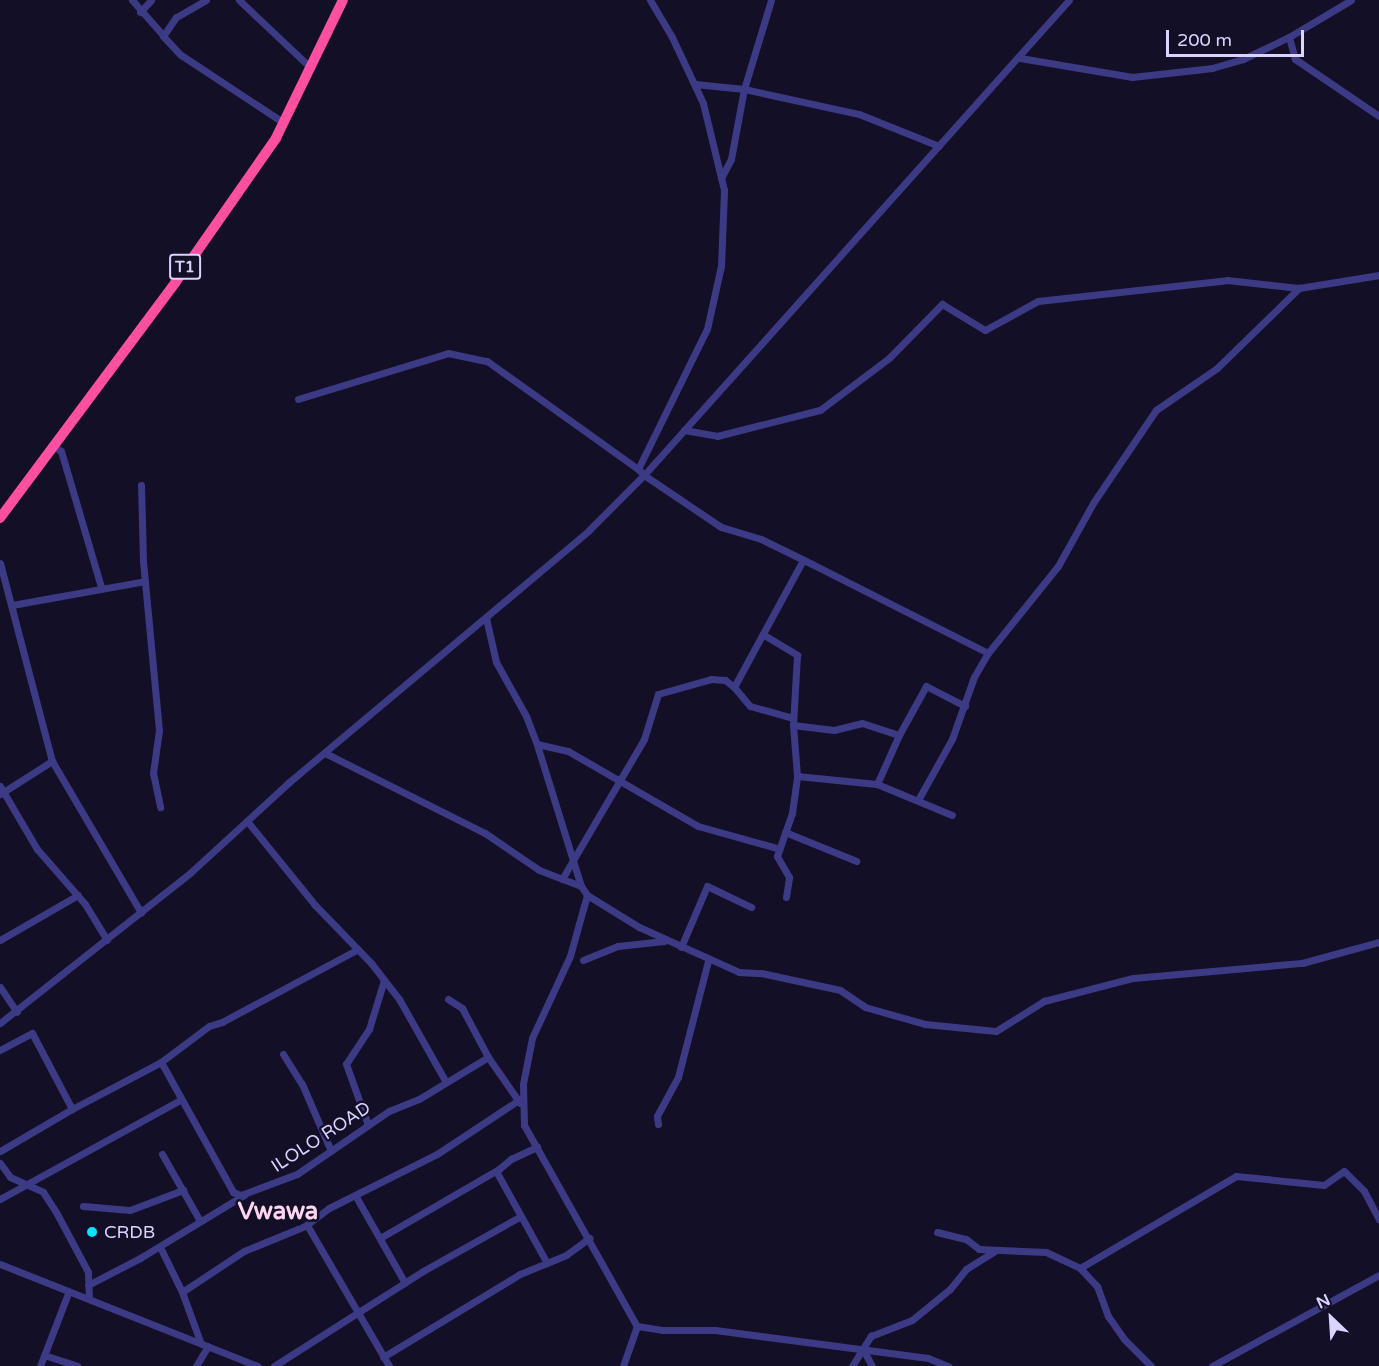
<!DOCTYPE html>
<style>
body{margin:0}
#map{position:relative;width:1379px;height:1366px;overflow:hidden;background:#130f26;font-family:"Varela Round",sans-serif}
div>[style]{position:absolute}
.minor>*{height:7px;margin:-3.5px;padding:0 3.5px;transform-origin:3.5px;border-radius:3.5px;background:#3d3a85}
.highway>*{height:10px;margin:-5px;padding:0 5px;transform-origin:5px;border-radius:5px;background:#ff4fa3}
.dots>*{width:16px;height:16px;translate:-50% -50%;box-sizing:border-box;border:3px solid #130f26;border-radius:50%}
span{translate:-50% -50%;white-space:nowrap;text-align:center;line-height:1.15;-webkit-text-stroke:5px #130f26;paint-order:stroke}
.shield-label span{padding:2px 4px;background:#130f26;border:2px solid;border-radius:4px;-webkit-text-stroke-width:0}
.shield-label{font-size:16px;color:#d9d4ff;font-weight:700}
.street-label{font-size:18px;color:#d9d4ff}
.poi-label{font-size:18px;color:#d9d4ff}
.left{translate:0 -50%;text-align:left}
.district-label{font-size:24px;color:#ffd6f0;font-weight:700}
.north{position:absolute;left:1301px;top:1288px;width:60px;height:60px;-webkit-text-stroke:4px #130f26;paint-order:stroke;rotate:335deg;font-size:16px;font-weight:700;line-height:24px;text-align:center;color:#d9d4ff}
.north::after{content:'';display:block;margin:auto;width:21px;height:27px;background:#d9d4ff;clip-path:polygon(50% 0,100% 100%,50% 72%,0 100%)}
.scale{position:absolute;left:1166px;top:30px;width:138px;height:27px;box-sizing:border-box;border:3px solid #d9d4ff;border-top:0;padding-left:8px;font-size:18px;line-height:21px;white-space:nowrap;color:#d9d4ff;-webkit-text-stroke:4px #130f26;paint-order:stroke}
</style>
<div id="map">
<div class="minor">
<div style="left:132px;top:0;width:45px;rotate:48.6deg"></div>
<div style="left:206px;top:0;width:34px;rotate:150deg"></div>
<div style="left:176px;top:17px;width:23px;rotate:124deg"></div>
<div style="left:163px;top:36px;width:26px;rotate:47deg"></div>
<div style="left:181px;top:55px;width:123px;rotate:33.4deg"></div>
<div style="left:239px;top:0;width:99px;rotate:43.4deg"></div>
<div style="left:140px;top:12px;width:16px;rotate:-47deg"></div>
<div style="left:1289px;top:37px;width:23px;rotate:75deg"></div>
<div style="left:1295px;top:59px;width:102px;rotate:34.2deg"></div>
<div style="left:1020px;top:58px;width:114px;rotate:9.6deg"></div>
<div style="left:1132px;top:77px;width:81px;rotate:-6.4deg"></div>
<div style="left:1212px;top:68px;width:32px;rotate:-16deg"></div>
<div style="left:1243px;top:59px;width:51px;rotate:-25.6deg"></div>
<div style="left:1289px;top:37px;width:72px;rotate:-30.8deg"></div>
<div style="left:695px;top:84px;width:49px;rotate:5.8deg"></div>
<div style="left:744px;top:89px;width:118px;rotate:12.3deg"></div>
<div style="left:859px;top:114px;width:86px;rotate:21.8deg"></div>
<div style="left:721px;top:178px;width:21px;rotate:-62deg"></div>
<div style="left:731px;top:159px;width:71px;rotate:-79.5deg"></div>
<div style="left:744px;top:89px;width:93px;rotate:-73.1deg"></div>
<div style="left:298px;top:399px;width:157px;rotate:-17deg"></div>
<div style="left:448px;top:353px;width:40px;rotate:12deg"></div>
<div style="left:487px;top:361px;width:186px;rotate:35.6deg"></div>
<div style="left:684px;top:430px;width:34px;rotate:10deg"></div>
<div style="left:717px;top:436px;width:106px;rotate:-14.2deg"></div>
<div style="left:820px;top:410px;width:86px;rotate:-37deg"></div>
<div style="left:889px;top:358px;width:76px;rotate:-45.5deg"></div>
<div style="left:942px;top:304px;width:50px;rotate:31.2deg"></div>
<div style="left:985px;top:330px;width:60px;rotate:-28.7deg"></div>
<div style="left:1038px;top:301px;width:190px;rotate:-6.3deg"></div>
<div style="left:1227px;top:280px;width:72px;rotate:6.3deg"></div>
<div style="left:1299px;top:288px;width:81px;rotate:-9.2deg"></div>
<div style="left:53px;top:446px;width:9px;rotate:32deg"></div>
<div style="left:61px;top:451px;width:142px;rotate:73.6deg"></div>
<div style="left:141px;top:485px;width:76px;rotate:88.5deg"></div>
<div style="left:143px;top:561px;width:170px;rotate:84.6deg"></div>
<div style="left:159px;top:730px;width:43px;rotate:97.9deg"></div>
<div style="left:153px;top:773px;width:35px;rotate:78deg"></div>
<div style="left:0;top:563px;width:205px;rotate:75.3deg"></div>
<div style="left:52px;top:761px;width:176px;rotate:59.6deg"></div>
<div style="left:12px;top:605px;width:135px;rotate:-10.2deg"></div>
<div style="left:486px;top:618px;width:45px;rotate:77.2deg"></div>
<div style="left:496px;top:662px;width:62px;rotate:60.9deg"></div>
<div style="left:526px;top:716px;width:34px;rotate:69deg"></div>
<div style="left:538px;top:748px;width:145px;rotate:72.7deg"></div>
<div style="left:764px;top:635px;width:39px;rotate:31deg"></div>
<div style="left:797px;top:655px;width:70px;rotate:93.3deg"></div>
<div style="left:793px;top:725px;width:51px;rotate:85.5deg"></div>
<div style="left:988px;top:653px;width:197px;rotate:-153.2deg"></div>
<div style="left:812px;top:564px;width:57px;rotate:-153.9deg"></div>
<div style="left:761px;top:539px;width:42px;rotate:-163.3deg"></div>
<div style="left:721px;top:527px;width:93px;rotate:-146deg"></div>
<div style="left:644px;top:475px;width:637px;rotate:-48.18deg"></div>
<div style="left:734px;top:687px;width:25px;rotate:50deg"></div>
<div style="left:750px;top:706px;width:45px;rotate:15.6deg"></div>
<div style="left:793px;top:725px;width:41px;rotate:7deg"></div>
<div style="left:834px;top:730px;width:29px;rotate:-14deg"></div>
<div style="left:862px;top:723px;width:39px;rotate:18deg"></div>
<div style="left:899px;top:735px;width:56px;rotate:-61.1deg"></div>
<div style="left:926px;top:686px;width:44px;rotate:27.1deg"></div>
<div style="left:537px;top:744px;width:32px;rotate:13deg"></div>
<div style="left:568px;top:751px;width:150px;rotate:30deg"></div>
<div style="left:698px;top:826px;width:82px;rotate:15.6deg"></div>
<div style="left:325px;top:753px;width:179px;rotate:26.6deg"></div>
<div style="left:485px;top:833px;width:65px;rotate:34.4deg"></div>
<div style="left:539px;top:870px;width:45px;rotate:20.9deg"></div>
<div style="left:581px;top:886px;width:11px;rotate:56deg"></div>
<div style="left:587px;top:895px;width:63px;rotate:105.6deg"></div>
<div style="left:570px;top:956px;width:90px;rotate:114.9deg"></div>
<div style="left:532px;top:1038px;width:47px;rotate:101.1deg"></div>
<div style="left:523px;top:1084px;width:41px;rotate:88.6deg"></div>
<div style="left:524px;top:1125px;width:231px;rotate:60.7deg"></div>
<div style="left:637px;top:1326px;width:42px;rotate:109.3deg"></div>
<div style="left:877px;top:784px;width:54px;rotate:-65.8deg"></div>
<div style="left:0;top:786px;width:73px;rotate:59.6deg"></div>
<div style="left:37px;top:849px;width:73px;rotate:48.9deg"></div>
<div style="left:85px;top:904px;width:42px;rotate:58.6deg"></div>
<div style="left:0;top:794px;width:62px;rotate:-32.4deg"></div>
<div style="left:918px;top:800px;width:70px;rotate:-60.9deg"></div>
<div style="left:952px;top:739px;width:66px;rotate:-70.5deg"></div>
<div style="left:974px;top:677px;width:28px;rotate:-60deg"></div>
<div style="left:988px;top:653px;width:112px;rotate:-51.2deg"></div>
<div style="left:1058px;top:566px;width:72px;rotate:-60.9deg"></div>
<div style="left:1093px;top:503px;width:112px;rotate:-55.9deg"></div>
<div style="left:1156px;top:410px;width:74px;rotate:-34.5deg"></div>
<div style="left:1217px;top:368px;width:115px;rotate:-44.3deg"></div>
<div style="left:247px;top:821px;width:108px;rotate:51deg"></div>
<div style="left:315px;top:905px;width:81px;rotate:46deg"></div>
<div style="left:371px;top:963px;width:46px;rotate:52.1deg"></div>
<div style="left:399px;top:999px;width:95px;rotate:60.5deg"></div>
<div style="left:785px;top:832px;width:77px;rotate:22.2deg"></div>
<div style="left:562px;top:879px;width:162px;rotate:-59.6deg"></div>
<div style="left:644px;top:739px;width:47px;rotate:-72.7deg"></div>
<div style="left:658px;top:694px;width:55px;rotate:-15.8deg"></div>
<div style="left:711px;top:679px;width:14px;rotate:4deg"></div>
<div style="left:725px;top:680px;width:11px;rotate:38deg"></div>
<div style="left:734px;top:687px;width:145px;rotate:-61.5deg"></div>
<div style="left:587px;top:895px;width:61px;rotate:31.6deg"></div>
<div style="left:639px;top:927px;width:110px;rotate:24.2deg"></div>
<div style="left:739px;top:972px;width:22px;rotate:3deg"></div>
<div style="left:761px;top:973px;width:81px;rotate:12.1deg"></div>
<div style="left:840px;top:990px;width:30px;rotate:34deg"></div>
<div style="left:865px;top:1007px;width:62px;rotate:15.8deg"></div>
<div style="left:925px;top:1024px;width:71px;rotate:5.6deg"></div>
<div style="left:996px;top:1031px;width:57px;rotate:-32deg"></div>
<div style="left:1044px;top:1001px;width:92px;rotate:-14.5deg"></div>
<div style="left:1133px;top:978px;width:170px;rotate:-5.1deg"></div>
<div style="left:1302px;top:963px;width:80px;rotate:-15.3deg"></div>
<div style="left:786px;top:897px;width:20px;rotate:-81deg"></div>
<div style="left:789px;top:877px;width:24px;rotate:-120deg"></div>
<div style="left:777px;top:856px;width:46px;rotate:-70.8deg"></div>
<div style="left:792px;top:813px;width:37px;rotate:-82deg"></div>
<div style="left:797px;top:776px;width:80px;rotate:5.7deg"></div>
<div style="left:877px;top:784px;width:81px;rotate:22.5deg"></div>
<div style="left:0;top:940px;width:90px;rotate:-30deg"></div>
<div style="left:681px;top:947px;width:66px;rotate:-66.9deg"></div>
<div style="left:707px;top:886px;width:49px;rotate:25.5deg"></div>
<div style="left:583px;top:960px;width:38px;rotate:-22deg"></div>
<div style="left:618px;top:946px;width:46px;rotate:-6.2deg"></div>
<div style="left:0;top:987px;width:30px;rotate:56deg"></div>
<div style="left:448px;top:999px;width:17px;rotate:33deg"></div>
<div style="left:462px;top:1008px;width:55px;rotate:62deg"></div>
<div style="left:488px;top:1057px;width:56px;rotate:55.2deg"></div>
<div style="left:0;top:1023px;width:243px;rotate:-38.3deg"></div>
<div style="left:191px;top:872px;width:132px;rotate:-42.5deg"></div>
<div style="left:288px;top:783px;width:393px;rotate:-40deg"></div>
<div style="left:589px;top:530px;width:78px;rotate:-45deg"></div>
<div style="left:644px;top:475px;width:8px;rotate:-135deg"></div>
<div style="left:638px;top:469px;width:156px;rotate:-63.8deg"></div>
<div style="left:707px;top:329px;width:65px;rotate:-77.5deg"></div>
<div style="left:721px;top:266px;width:76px;rotate:-87.7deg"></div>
<div style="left:724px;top:190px;width:89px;rotate:-103.6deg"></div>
<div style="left:703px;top:103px;width:73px;rotate:-115.2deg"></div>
<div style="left:672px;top:37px;width:43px;rotate:-120.7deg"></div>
<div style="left:0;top:1050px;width:36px;rotate:-28deg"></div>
<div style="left:32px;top:1033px;width:86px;rotate:62.2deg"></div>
<div style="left:72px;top:1109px;width:83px;rotate:149.7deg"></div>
<div style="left:283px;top:1054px;width:36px;rotate:58deg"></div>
<div style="left:302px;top:1084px;width:73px;rotate:66.6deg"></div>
<div style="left:161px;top:1062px;width:149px;rotate:61deg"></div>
<div style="left:233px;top:1192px;width:9px;rotate:21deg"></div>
<div style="left:241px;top:1195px;width:60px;rotate:-20.6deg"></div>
<div style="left:297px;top:1174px;width:112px;rotate:-34.4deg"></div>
<div style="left:389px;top:1111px;width:32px;rotate:-22deg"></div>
<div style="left:419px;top:1099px;width:81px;rotate:-31.3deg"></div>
<div style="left:72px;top:1109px;width:101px;rotate:-27.8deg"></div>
<div style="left:161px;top:1062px;width:60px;rotate:-36.9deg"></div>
<div style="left:209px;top:1026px;width:14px;rotate:-17deg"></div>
<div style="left:222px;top:1022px;width:154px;rotate:-28.2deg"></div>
<div style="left:658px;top:1124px;width:8px;rotate:-97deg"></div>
<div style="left:657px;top:1116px;width:44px;rotate:-61.7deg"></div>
<div style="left:678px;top:1077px;width:120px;rotate:-75.5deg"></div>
<div style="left:368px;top:1125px;width:65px;rotate:-109.8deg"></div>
<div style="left:346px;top:1064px;width:42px;rotate:-56.7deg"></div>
<div style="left:369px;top:1029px;width:51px;rotate:-73deg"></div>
<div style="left:162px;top:1154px;width:77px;rotate:60.4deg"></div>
<div style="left:0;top:1163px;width:17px;rotate:54deg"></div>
<div style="left:10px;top:1177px;width:36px;rotate:24deg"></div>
<div style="left:43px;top:1192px;width:24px;rotate:57deg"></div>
<div style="left:56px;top:1212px;width:68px;rotate:61.9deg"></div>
<div style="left:88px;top:1272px;width:27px;rotate:88deg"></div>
<div style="left:496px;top:1171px;width:105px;rotate:61deg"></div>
<div style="left:355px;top:1195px;width:101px;rotate:60.4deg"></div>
<div style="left:0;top:1199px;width:205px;rotate:-28.8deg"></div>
<div style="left:83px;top:1206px;width:47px;rotate:4.9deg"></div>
<div style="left:130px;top:1210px;width:57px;rotate:-20.7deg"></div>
<div style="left:307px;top:1225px;width:163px;rotate:59.8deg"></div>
<div style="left:937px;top:1232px;width:30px;rotate:14deg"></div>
<div style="left:966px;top:1239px;width:16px;rotate:38deg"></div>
<div style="left:979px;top:1249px;width:67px;rotate:2.6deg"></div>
<div style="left:1046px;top:1252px;width:38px;rotate:25deg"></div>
<div style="left:1080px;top:1268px;width:25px;rotate:47deg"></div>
<div style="left:1097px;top:1286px;width:32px;rotate:70deg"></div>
<div style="left:1108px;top:1316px;width:28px;rotate:55deg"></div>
<div style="left:1124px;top:1339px;width:38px;rotate:45deg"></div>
<div style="left:380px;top:1238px;width:138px;rotate:-30.1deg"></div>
<div style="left:499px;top:1169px;width:16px;rotate:-40deg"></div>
<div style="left:511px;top:1159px;width:29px;rotate:-25deg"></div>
<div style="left:160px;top:1247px;width:50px;rotate:63.9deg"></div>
<div style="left:182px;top:1292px;width:55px;rotate:69.9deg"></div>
<div style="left:0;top:1264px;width:277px;rotate:21.6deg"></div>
<div style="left:1080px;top:1268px;width:181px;rotate:-30.5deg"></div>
<div style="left:1236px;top:1176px;width:88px;rotate:5.8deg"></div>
<div style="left:1324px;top:1185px;width:24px;rotate:-35deg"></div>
<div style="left:1344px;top:1171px;width:28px;rotate:45deg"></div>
<div style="left:1364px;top:1191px;width:32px;rotate:62deg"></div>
<div style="left:88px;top:1285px;width:59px;rotate:-27.4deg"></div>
<div style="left:140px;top:1258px;width:122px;rotate:-31.2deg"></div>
<div style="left:182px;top:1292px;width:74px;rotate:-33.5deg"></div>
<div style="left:244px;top:1251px;width:66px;rotate:-22.3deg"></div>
<div style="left:305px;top:1226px;width:30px;rotate:-37deg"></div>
<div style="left:329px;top:1208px;width:121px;rotate:-26.6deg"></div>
<div style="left:437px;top:1154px;width:103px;rotate:-33.5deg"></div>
<div style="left:637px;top:1326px;width:25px;rotate:9deg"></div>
<div style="left:662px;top:1330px;width:53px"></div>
<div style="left:715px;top:1330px;width:215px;rotate:7.5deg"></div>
<div style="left:928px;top:1358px;width:22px;rotate:22deg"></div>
<div style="left:865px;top:1353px;width:15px;rotate:62deg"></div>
<div style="left:44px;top:1355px;width:35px;rotate:18deg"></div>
<div style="left:383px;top:1357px;width:160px;rotate:-31.2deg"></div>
<div style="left:520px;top:1274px;width:50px;rotate:-22.4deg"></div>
<div style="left:566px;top:1255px;width:29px;rotate:-36deg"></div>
<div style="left:40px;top:1366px;width:80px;rotate:-68.9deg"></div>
<div style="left:196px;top:1366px;width:23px;rotate:-59deg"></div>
<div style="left:274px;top:1366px;width:177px;rotate:-32.5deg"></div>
<div style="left:423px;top:1271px;width:112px;rotate:-29.3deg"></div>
<div style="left:852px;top:1366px;width:36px;rotate:-58deg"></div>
<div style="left:871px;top:1336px;width:44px;rotate:-21.3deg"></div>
<div style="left:912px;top:1320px;width:49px;rotate:-39.2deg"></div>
<div style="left:950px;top:1289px;width:26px;rotate:-51deg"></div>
<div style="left:966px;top:1269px;width:34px;rotate:-32deg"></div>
<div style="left:1212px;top:1366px;width:190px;rotate:-28.6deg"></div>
</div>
<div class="highway">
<div style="left:0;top:518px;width:293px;rotate:-53.3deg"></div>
<div style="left:175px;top:283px;width:177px;rotate:-55.1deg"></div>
<div style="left:276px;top:138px;width:153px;rotate:-64.1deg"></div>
</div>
<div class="dots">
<div style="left:92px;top:1232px;background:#00e5ff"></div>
</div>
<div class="shield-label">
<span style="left:185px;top:267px">T1</span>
</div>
<div class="street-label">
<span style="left:321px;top:1137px;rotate:-33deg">ILOLO ROAD</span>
</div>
<div class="poi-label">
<span class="left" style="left:104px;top:1232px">CRDB</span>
</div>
<div class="district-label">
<span style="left:278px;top:1212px">Vwawa</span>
</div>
<div class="north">N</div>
<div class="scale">200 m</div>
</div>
